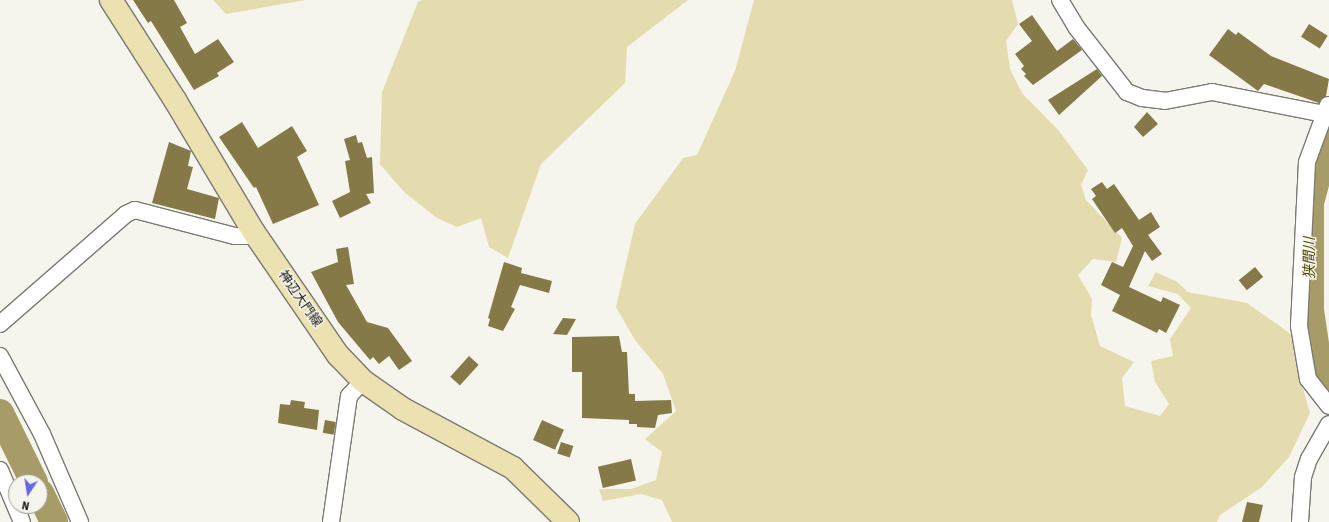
<!DOCTYPE html>
<meta charset="utf-8">
<style>
body{margin:0}
#map{position:relative;width:1329px;height:522px;overflow:hidden;background:#f6f5ed;font-family:"Source Sans 3","Noto Sans JP",sans-serif}
div>[style]{position:absolute}
.green>*{inset:0;background:#e4dbae}
.river>*{height:28px;margin:-14px;padding:0 14px;transform-origin:14px;border-radius:14px;background:#a79c67}
.building>*{inset:0;background:#857a47;transform-origin:0 0}
.roads{filter:drop-shadow(1px 0 #7b7a73) drop-shadow(-1px 0 #7b7a73) drop-shadow(0 1px #7b7a73) drop-shadow(0 -1px #7b7a73)}
.street>*{height:16px;margin:-8px;padding:0 8px;transform-origin:8px;border-radius:8px;background:#fff}
.primary>*{height:22px;margin:-11px;padding:0 11px;transform-origin:11px;border-radius:11px;background:#ece1b0}
span{translate:-50% -50%;white-space:nowrap;text-align:center;line-height:1.15;-webkit-text-stroke:3px #f6f5ed;paint-order:stroke}
.street-label{font-size:13px;color:#12110f}
.water-label{font-size:14px;color:#524600;font-style:italic}
.north{position:absolute;left:8px;top:474px;width:40px;height:40px;box-sizing:border-box;background:#f6f5ed;border:1px solid #9b9a94;border-radius:50%;rotate:192deg;font-size:11px;font-weight:700;line-height:16px;text-align:center;color:#12110f}
.north::after{content:'';display:block;margin:auto;width:14px;height:18px;background:#6468e1;clip-path:polygon(50% 0,100% 100%,50% 72%,0 100%)}
</style>
<div id="map">
<div class="green">
<div style="clip-path:polygon(213px 0,306px 0,226px 14px)"></div>
<div style="clip-path:polygon(422px 0,688px 0,627px 47px,625px 83px,541px 164px,508px 258px,489px 247px,481px 218px,457px 227px,437px 218px,404px 192px,380px 164px,382px 92px,418px 2px)"></div>
<div style="clip-path:polygon(754px 0,1012px 0,1018px 24px,1006px 41px,1010px 69px,1022px 93px,1059px 131px,1088px 170px,1081px 185px,1086px 200px,1122px 238px,1116px 262px,1093px 259px,1078px 275px,1092px 299px,1091px 315px,1100px 346px,1134px 362px,1122px 378px,1125px 406px,1160px 416px,1169px 404px,1155px 382px,1151px 361px,1173px 356px,1170px 339px,1191px 308px,1178px 294px,1148px 286px,1156px 272px,1177px 282px,1188px 292px,1247px 303px,1295px 337px,1300px 378px,1310px 413px,1289px 457px,1262px 487px,1220px 515px,1217px 522px,672px 522px,662px 500px,641px 494px,603px 501px,599px 489px,631px 489px,656px 480px,662px 452px,645px 439px,676px 411px,663px 374px,635px 340px,616px 307px,635px 224px,683px 158px,697px 155px,735px 71px)"></div>
</div>
<div class="river">
<div style="left:1329px;top:131px;width:74px;rotate:104.8deg"></div>
<div style="left:1310px;top:203px;width:107px;rotate:90deg"></div>
<div style="left:1310px;top:310px;width:62px;rotate:81.6deg"></div>
<div style="left:1319px;top:371px;width:16px;rotate:52deg"></div>
<div style="left:0;top:413px;width:77px;rotate:63.8deg"></div>
<div style="left:40px;top:493px;width:32px;rotate:64deg"></div>
</div>
<div class="building">
<div style="clip-path:polygon(133px 0,174px 0,187px 23px,180px 27px,195px 54px,218px 39px,234px 62px,217px 73px,219px 76px,194px 90px,151px 21px,148px 23px)"></div>
<div style="clip-path:polygon(1032px 15px,1057px 51px,1073px 39px,1082px 50px,1033px 85px,1024px 76px,1026px 74px,1021px 69px,1024px 66px,1015px 54px,1032px 41px,1019px 24px)"></div>
<div style="left:1309px;top:24px;width:22px;height:15px;rotate:32deg"></div>
<div style="clip-path:polygon(1228px 29px,1236px 35px,1238px 32px,1271px 56px,1329px 79px,1326px 96px,1319px 103px,1264px 84px,1258px 91px,1209px 55px)"></div>
<div style="clip-path:polygon(1097px 69px,1102px 76px,1059px 115px,1048px 100px)"></div>
<div style="clip-path:polygon(1147px 112px,1158px 124px,1143px 137px,1134px 127px)"></div>
<div style="clip-path:polygon(242px 122px,258px 148px,292px 126px,307px 151px,297px 157px,319px 205px,273px 224px,256px 187px,254px 188px,219px 137px)"></div>
<div style="clip-path:polygon(356px 135px,358px 143px,362px 142px,367px 158px,372px 157px,374px 193px,366px 194px,371px 203px,340px 218px,332px 201px,350px 192px,345px 161px,350px 160px,344px 139px)"></div>
<div style="clip-path:polygon(169px 142px,191px 151px,188px 166px,193px 167px,187px 189px,219px 198px,215px 219px,152px 203px)"></div>
<div style="clip-path:polygon(1102px 182px,1107px 189px,1114px 184px,1139px 220px,1151px 212px,1160px 227px,1148px 235px,1162px 254px,1152px 261px,1145px 251px,1129px 287px,1161px 302px,1163px 297px,1180px 305px,1166px 333px,1159px 329px,1157px 333px,1112px 311px,1120px 295px,1101px 285px,1112px 262px,1123px 267px,1133px 246px,1122px 228px,1115px 233px,1092px 199px,1096px 196px,1091px 189px)"></div>
<div style="clip-path:polygon(348px 247px,354px 284px,346px 285px,367px 322px,388px 328px,412px 361px,399px 370px,389px 356px,379px 364px,373px 357px,370px 360px,338px 322px,311px 272px,338px 262px,336px 249px)"></div>
<div style="clip-path:polygon(504px 262px,522px 268px,521px 273px,552px 281px,549px 293px,520px 285px,511px 307px,515px 309px,503px 331px,488px 326px,490px 319px,488px 318px)"></div>
<div style="left:1255px;top:267px;width:13px;height:21px;rotate:51deg"></div>
<div style="clip-path:polygon(563px 318px,576px 319px,567px 335px,553px 334px)"></div>
<div style="clip-path:polygon(619px 336px,622px 352px,627px 352px,629px 394px,635px 394px,635px 401px,671px 400px,672px 413px,658px 415px,655px 428px,637px 427px,637px 424px,629px 424px,629px 420px,582px 418px,582px 372px,572px 372px,572px 337px)"></div>
<div style="left:469px;top:356px;width:13px;height:28px;rotate:42deg"></div>
<div style="clip-path:polygon(291px 400px,305px 402px,304px 408px,319px 410px,317px 430px,278px 423px,280px 404px,290px 405px)"></div>
<div style="left:325px;top:420px;width:11px;height:13px;rotate:10deg"></div>
<div style="left:542px;top:420px;width:24px;height:22px;rotate:24deg"></div>
<div style="left:561px;top:442px;width:13px;height:12px;rotate:18deg"></div>
<div style="left:631px;top:459px;width:22px;height:34px;rotate:77deg"></div>
<div style="clip-path:polygon(1247px 502px,1263px 505px,1259px 522px,1242px 522px)"></div>
</div>
<div class="roads">
<div class="street">
<div style="left:1060px;top:0;width:31px;rotate:59deg"></div>
<div style="left:1076px;top:27px;width:83px;rotate:51.9deg"></div>
<div style="left:1127px;top:92px;width:16px;rotate:22deg"></div>
<div style="left:1142px;top:98px;width:23px;rotate:7deg"></div>
<div style="left:1165px;top:101px;width:48px;rotate:-10.8deg"></div>
<div style="left:1212px;top:92px;width:119px;rotate:11.1deg"></div>
<div style="left:1328px;top:105px;width:61px;rotate:110.2deg"></div>
<div style="left:1307px;top:162px;width:164px;rotate:92.8deg"></div>
<div style="left:1299px;top:326px;width:54px;rotate:80.4deg"></div>
<div style="left:1308px;top:379px;width:34px;rotate:52deg"></div>
<div style="left:0;top:324px;width:167px;rotate:-41.1deg"></div>
<div style="left:126px;top:214px;width:10px;rotate:-24deg"></div>
<div style="left:135px;top:210px;width:103px;rotate:14.6deg"></div>
<div style="left:235px;top:236px;width:11px"></div>
<div style="left:246px;top:236px;width:9px;rotate:-36deg"></div>
<div style="left:0;top:356px;width:89px;rotate:61.7deg"></div>
<div style="left:42px;top:434px;width:96px;rotate:66.6deg"></div>
<div style="left:0;top:470px;width:56px;rotate:67.1deg"></div>
<div style="left:331px;top:522px;width:127px;rotate:-81.9deg"></div>
<div style="left:349px;top:396px;width:21px;rotate:-47deg"></div>
<div style="left:1300px;top:522px;width:45px;rotate:-86.2deg"></div>
<div style="left:1303px;top:477px;width:19px;rotate:-72deg"></div>
<div style="left:1309px;top:459px;width:40px;rotate:-60.3deg"></div>
</div>
<div class="primary">
<div style="left:111px;top:0;width:119px;rotate:57.4deg"></div>
<div style="left:175px;top:100px;width:152px;rotate:59.2deg"></div>
<div style="left:253px;top:231px;width:150px;rotate:55.6deg"></div>
<div style="left:338px;top:355px;width:36px;rotate:46deg"></div>
<div style="left:363px;top:381px;width:49px;rotate:35deg"></div>
<div style="left:403px;top:409px;width:125px;rotate:28.2deg"></div>
<div style="left:513px;top:468px;width:77px;rotate:44.5deg"></div>
</div>
</div>
<div class="street-label">
<span style="left:300px;top:299px;rotate:55deg">神辺大門線</span>
</div>
<div class="water-label">
<span style="left:1310px;top:258px;rotate:-90deg">狭間川</span>
</div>
<div class="north">N</div>
</div>
